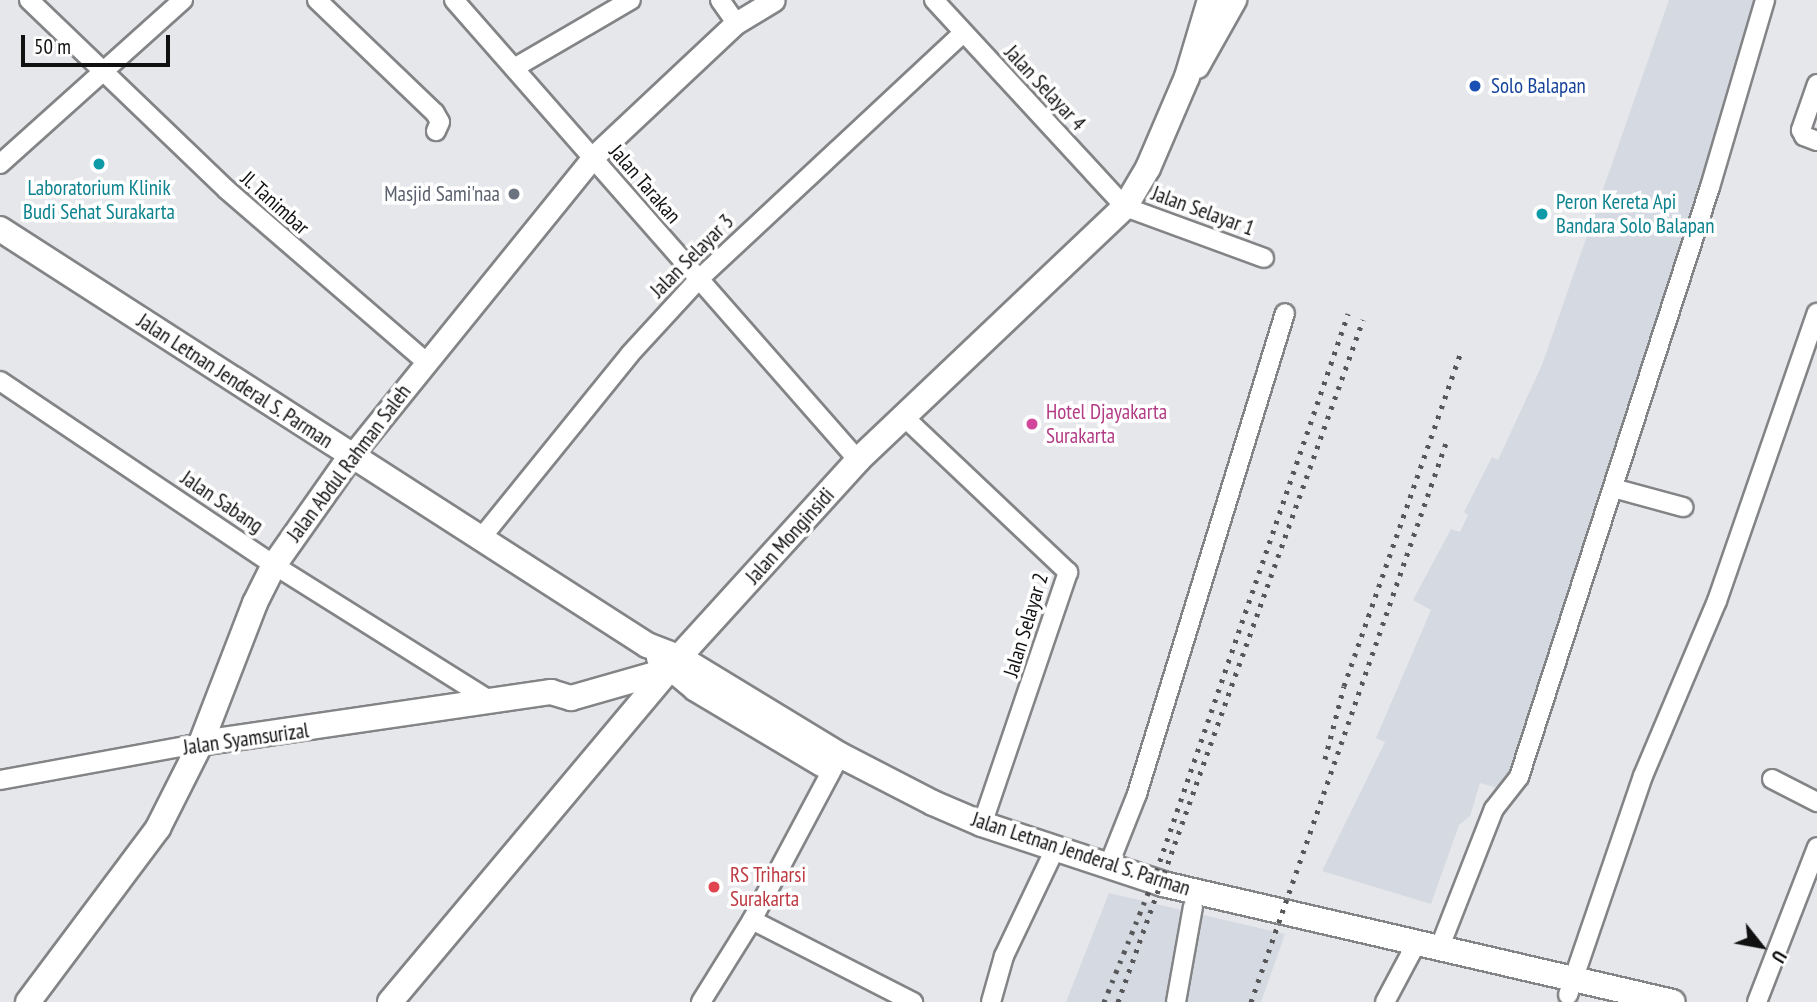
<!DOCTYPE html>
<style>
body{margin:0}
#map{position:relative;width:1817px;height:1002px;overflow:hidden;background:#e6e7ea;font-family:"PT Sans Narrow",sans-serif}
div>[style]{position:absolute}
.built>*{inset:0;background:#d5d9e2}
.roads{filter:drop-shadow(2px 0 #838486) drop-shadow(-2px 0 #838486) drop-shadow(0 2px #838486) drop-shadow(0 -2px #838486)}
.minor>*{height:18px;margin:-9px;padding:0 9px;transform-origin:9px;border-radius:9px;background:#fff}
.tertiary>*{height:21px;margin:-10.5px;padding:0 10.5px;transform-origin:10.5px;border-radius:10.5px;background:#fff}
.secondary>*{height:24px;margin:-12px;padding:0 12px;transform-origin:12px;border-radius:12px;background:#fff}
.rail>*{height:5px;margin-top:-2.5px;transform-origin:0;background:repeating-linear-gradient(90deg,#575759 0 3.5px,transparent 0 10.5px)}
.dots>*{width:19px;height:19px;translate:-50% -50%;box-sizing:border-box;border:4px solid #fff;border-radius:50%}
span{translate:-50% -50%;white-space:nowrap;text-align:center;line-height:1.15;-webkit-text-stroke:7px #fff;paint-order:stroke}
.transit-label{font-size:21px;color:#164399}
.left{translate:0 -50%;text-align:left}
.street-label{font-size:21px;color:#111112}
.culture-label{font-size:21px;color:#0d838f}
.worship-label{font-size:21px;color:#5b616d}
.right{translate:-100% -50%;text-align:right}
.hotel-label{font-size:21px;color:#b23c85}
.health-label{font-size:21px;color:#be3a42}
.north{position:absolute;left:1726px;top:911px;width:70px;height:70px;-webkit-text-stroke:5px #fff;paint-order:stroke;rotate:121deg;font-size:19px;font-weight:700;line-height:28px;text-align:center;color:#111112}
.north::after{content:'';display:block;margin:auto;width:24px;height:32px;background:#111112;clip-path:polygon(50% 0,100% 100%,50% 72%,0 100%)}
.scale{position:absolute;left:21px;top:35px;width:149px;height:32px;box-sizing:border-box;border:4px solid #111112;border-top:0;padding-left:9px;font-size:21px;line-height:24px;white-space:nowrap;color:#111112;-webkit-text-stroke:5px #fff;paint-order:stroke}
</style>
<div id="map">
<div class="built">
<div style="clip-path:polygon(1669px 0,1760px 0,1508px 791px,1480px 783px,1470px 816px,1459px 825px,1431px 904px,1322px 871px,1385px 742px,1376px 738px,1431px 610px,1413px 600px,1451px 529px,1460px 532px,1468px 515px,1464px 512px,1492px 457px,1498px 460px,1542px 365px)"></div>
<div style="clip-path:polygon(1109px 893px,1285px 934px,1261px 1002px,1066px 1002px)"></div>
</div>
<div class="roads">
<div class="minor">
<div style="left:29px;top:0;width:274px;rotate:43.8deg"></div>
<div style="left:227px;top:190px;width:263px;rotate:40.8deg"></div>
<div style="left:317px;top:0;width:163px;rotate:43.8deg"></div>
<div style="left:435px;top:113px;width:10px;rotate:61deg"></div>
<div style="left:440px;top:122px;width:10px;rotate:114deg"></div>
<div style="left:454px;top:0;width:612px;rotate:48.71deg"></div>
<div style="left:720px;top:0;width:28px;rotate:55deg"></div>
<div style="left:934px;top:0;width:282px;rotate:47.3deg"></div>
<div style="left:1125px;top:207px;width:148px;rotate:20.1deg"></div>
<div style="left:514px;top:68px;width:135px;rotate:-30.2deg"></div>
<div style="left:1817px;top:84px;width:49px;rotate:109.2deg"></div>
<div style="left:1801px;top:130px;width:7px;rotate:63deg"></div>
<div style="left:1804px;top:136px;width:14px;rotate:21deg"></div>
<div style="left:0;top:164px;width:246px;rotate:-41.9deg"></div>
<div style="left:0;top:381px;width:330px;rotate:33.9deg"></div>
<div style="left:274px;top:565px;width:257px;rotate:32.1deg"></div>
<div style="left:904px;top:417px;width:226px;rotate:43.4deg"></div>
<div style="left:1068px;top:572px;width:266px;rotate:108.8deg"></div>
<div style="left:1613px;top:488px;width:73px;rotate:15.2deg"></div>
<div style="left:482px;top:537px;width:235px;rotate:-51deg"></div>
<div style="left:630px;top:354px;width:100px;rotate:-47.4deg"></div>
<div style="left:698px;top:280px;width:361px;rotate:-43deg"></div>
<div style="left:1772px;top:779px;width:51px;rotate:27.1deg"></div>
<div style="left:0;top:780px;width:204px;rotate:-10.4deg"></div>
<div style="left:1108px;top:867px;width:79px;rotate:-68.3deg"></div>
<div style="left:1137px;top:794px;width:503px;rotate:-72.9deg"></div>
<div style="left:752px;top:920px;width:181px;rotate:27deg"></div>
<div style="left:1439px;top:949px;width:150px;rotate:-68.6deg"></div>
<div style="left:1494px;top:809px;width:41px;rotate:-52deg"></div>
<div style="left:1519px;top:777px;width:620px;rotate:-72.06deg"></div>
<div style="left:1710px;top:187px;width:195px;rotate:-73.6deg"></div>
<div style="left:1568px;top:995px;width:231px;rotate:-71.1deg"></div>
<div style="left:1643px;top:776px;width:190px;rotate:-67.1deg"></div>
<div style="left:1717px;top:601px;width:305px;rotate:-70.9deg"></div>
<div style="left:701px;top:1002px;width:97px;rotate:-58.1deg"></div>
<div style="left:752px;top:920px;width:187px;rotate:-61.9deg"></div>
<div style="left:991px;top:1002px;width:48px;rotate:-74.2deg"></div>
<div style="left:1004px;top:956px;width:119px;rotate:-64.5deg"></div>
<div style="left:1176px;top:1002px;width:97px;rotate:-79.9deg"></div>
<div style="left:1385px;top:1002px;width:66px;rotate:-61.9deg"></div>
<div style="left:1757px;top:1002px;width:166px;rotate:-68.8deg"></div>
</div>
<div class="tertiary">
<div style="left:351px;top:456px;width:383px;rotate:-51deg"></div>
<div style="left:592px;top:158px;width:197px;rotate:-43.2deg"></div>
<div style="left:736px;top:23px;width:44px;rotate:-31.2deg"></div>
</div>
<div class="secondary">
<div style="left:1197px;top:66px;width:76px;rotate:-60.7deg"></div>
<div style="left:0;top:229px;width:769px;rotate:32.74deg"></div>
<div style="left:647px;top:645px;width:34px;rotate:21deg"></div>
<div style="left:679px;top:657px;width:188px;rotate:31.3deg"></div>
<div style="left:840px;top:755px;width:105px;rotate:27.3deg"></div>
<div style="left:933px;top:803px;width:53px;rotate:23.2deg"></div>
<div style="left:982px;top:824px;width:191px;rotate:18.3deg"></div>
<div style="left:1163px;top:884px;width:523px;rotate:13.03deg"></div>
<div style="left:659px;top:658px;width:48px;rotate:40deg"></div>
<div style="left:696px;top:689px;width:147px;rotate:30.8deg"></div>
<div style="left:201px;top:743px;width:354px;rotate:-8.3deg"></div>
<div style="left:551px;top:692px;width:21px;rotate:17deg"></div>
<div style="left:571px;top:698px;width:102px;rotate:-15.9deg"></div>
<div style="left:28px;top:1002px;width:217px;rotate:-53.2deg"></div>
<div style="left:158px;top:828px;width:95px;rotate:-63.2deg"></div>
<div style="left:201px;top:743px;width:150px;rotate:-68.9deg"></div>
<div style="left:255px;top:603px;width:42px;rotate:-63.4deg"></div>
<div style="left:274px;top:565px;width:133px;rotate:-54.8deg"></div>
<div style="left:390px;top:1002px;width:450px;rotate:-50deg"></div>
<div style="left:679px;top:657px;width:266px;rotate:-47.7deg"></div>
<div style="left:858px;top:460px;width:368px;rotate:-43.5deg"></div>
<div style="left:1125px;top:207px;width:45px;rotate:-59.5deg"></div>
<div style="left:1148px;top:168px;width:99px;rotate:-66.8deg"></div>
<div style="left:1187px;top:77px;width:80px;rotate:-73.4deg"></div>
</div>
</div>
<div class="rail">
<div style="left:1325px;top:759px;width:75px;rotate:-75.4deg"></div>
<div style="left:1344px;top:686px;width:354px;rotate:-70.7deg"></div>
<div style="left:1104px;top:1002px;width:131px;rotate:-68deg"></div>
<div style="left:1153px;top:881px;width:600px;rotate:-71.02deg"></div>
<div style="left:1118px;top:1002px;width:725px;rotate:-70.24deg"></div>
<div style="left:1251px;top:1002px;width:595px;rotate:-70.77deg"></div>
</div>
<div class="dots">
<div style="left:1475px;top:86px;background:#1a4fb4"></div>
<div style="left:99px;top:164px;background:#0f9aa8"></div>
<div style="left:514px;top:194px;background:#6b7280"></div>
<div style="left:1542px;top:214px;background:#0f9aa8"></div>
<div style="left:1032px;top:424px;background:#d1479c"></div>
<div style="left:714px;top:887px;background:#e0444e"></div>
</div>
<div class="transit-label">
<span class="left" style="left:1491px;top:86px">Solo Balapan</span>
</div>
<div class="street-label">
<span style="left:1045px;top:88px;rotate:47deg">Jalan Selayar 4</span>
<span style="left:645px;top:184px;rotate:49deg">Jalan Tarakan</span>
<span style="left:275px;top:203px;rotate:42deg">Jl. Tanimbar</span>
<span style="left:1203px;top:211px;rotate:20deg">Jalan Selayar 1</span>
<span style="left:692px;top:256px;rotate:-45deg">Jalan Selayar 3</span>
<span style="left:235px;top:381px;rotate:33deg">Jalan Letnan Jenderal S. Parman</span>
<span style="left:349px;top:463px;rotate:-53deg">Jalan Abdul Rahman Saleh</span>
<span style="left:222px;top:502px;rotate:34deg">Jalan Sabang</span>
<span style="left:790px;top:536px;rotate:-48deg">Jalan Monginsidi</span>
<span style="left:1026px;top:625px;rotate:-73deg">Jalan Selayar 2</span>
<span style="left:246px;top:739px;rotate:-8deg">Jalan Syamsurizal</span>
<span style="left:1081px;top:854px;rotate:18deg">Jalan Letnan Jenderal S. Parman</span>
</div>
<div class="culture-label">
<span style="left:99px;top:200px">Laboratorium Klinik<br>Budi Sehat Surakarta</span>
<span class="left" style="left:1556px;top:214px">Peron Kereta Api<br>Bandara Solo Balapan</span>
</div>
<div class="worship-label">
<span class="right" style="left:500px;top:194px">Masjid Sami'naa</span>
</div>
<div class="hotel-label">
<span class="left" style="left:1046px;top:424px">Hotel Djayakarta<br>Surakarta</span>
</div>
<div class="health-label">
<span class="left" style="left:730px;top:887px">RS Triharsi<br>Surakarta</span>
</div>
<div class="north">U</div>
<div class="scale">50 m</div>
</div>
